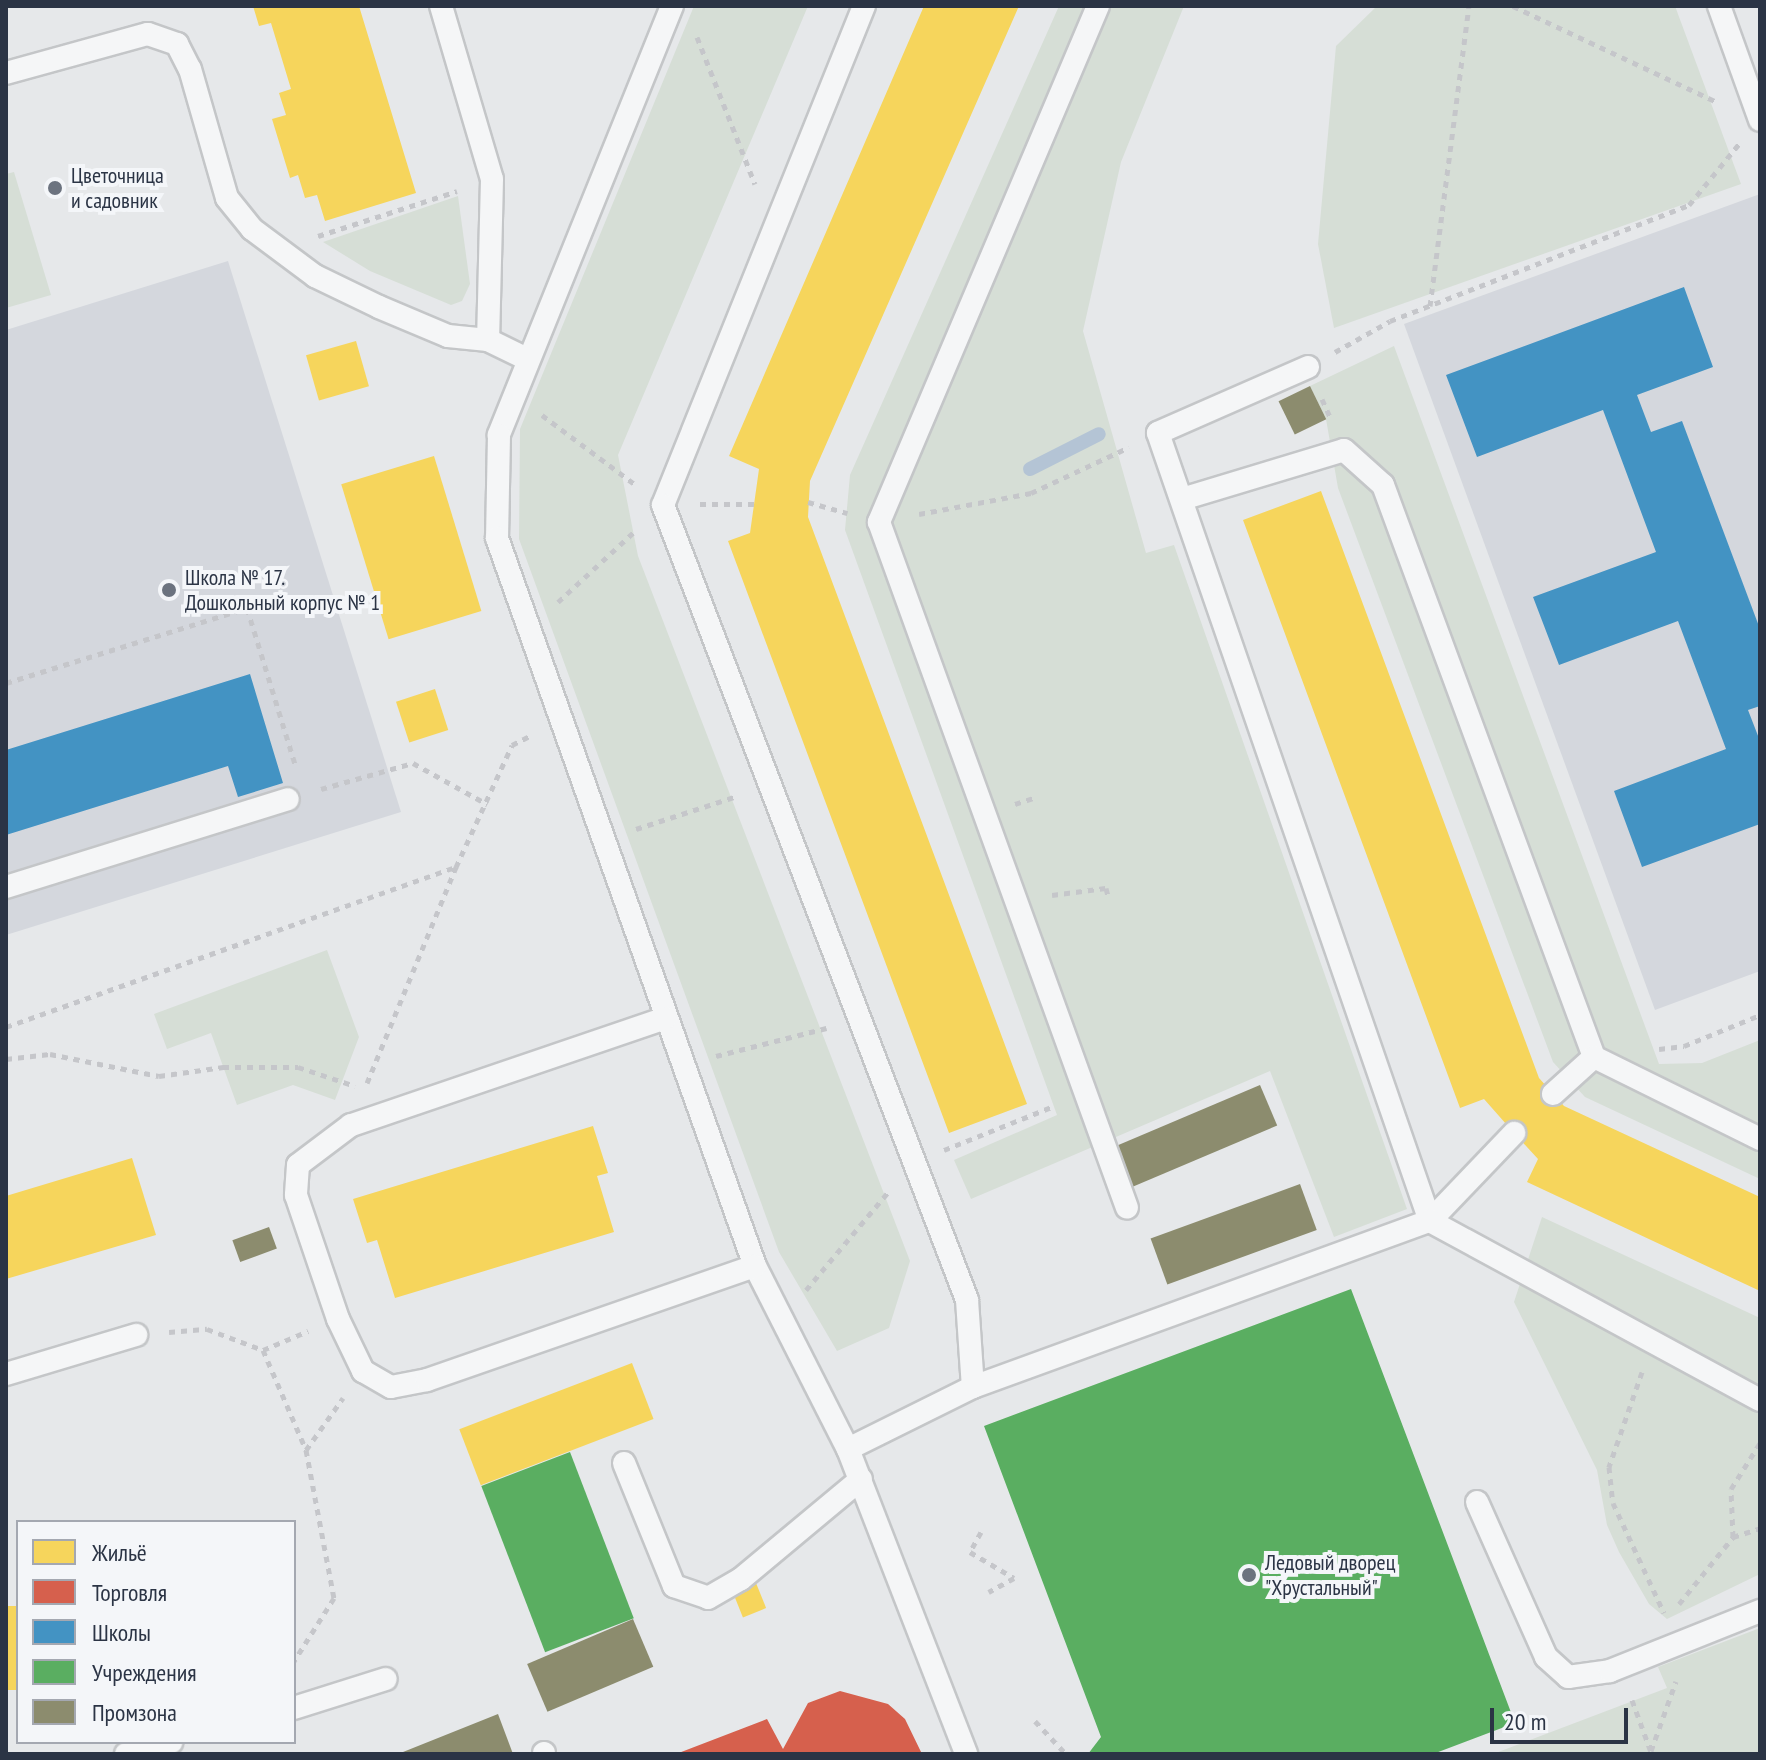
<!DOCTYPE html>
<meta charset="utf-8">
<style>
body{margin:0}
#map{position:relative;width:1766px;height:1760px;overflow:hidden;background:#e6e8ea;font-family:"PT Sans Narrow",sans-serif}
div>[style]{position:absolute}
.built>*{inset:0;background:#d4d7dd}
.green>*{inset:0;background:#d6ded6}
.homes>*{inset:0;background:#f6d55c;transform-origin:0 0}
.shops>*{inset:0;background:#d6604d}
.schools>*{inset:0;background:#4393c3}
.public>*{inset:0;background:#5aae61;transform-origin:0 0}
.industry>*{inset:0;background:#8c8c6e;transform-origin:0 0}
.stream>*{height:14px;margin:-7px;padding:0 7px;transform-origin:7px;border-radius:7px;background:#b4c4d5}
.path>*{height:5px;margin-top:-2.5px;transform-origin:0;background:repeating-linear-gradient(90deg,#c5c6ca 0 6px,transparent 0 12px)}
.roads{filter:drop-shadow(2px 0 #c4c6c8) drop-shadow(-2px 0 #c4c6c8) drop-shadow(0 2px #c4c6c8) drop-shadow(0 -2px #c4c6c8)}
.lane>*{height:22px;margin:-11px;padding:0 11px;transform-origin:11px;border-radius:11px;background:#f5f6f7}
.dots>*{width:22px;height:22px;translate:-50% -50%;box-sizing:border-box;border:4px solid #f4f6f9;border-radius:50%}
span{translate:-50% -50%;white-space:nowrap;text-align:center;line-height:1.15;-webkit-text-stroke:8px #f4f6f9;paint-order:stroke}
.poi-label{font-size:22px;color:#2b3445}
.left{translate:0 -50%;text-align:left}
.frame{position:absolute;inset:0;border:8px solid #2b3445;pointer-events:none}
.legend{position:absolute;left:16px;top:1520px;width:280px;height:224px;box-sizing:border-box;background:#f4f6f9;border:2px solid #a4a8b1;margin:0;padding:10px 14px;list-style:none;font-size:24px;color:#2b3445}
.legend li{display:flex;align-items:center;gap:16px;height:40px}
.legend b{width:40px;border:2px solid #a4a8b1}
.scale{position:absolute;left:1490px;top:1708px;width:138px;height:36px;box-sizing:border-box;border:4px solid #2b3445;border-top:0;padding-left:10px;font-size:24px;line-height:28px;white-space:nowrap;color:#2b3445;-webkit-text-stroke:6px #f4f6f9;paint-order:stroke}
</style>
<div id="map">
<div class="built">
<div style="clip-path:polygon(1760px 194px,1760px 971px,1655px 1010px,1404px 324px)"></div>
<div style="clip-path:polygon(228px 261px,401px 812px,6px 935px,6px 330px)"></div>
</div>
<div class="green">
<div style="clip-path:polygon(694px 6px,808px 6px,618px 455px,638px 556px,910px 1261px,889px 1328px,837px 1351px,779px 1252px,519px 539px,520px 429px)"></div>
<div style="clip-path:polygon(1059px 6px,1184px 6px,1121px 162px,1083px 331px,1146px 553px,1174px 545px,1407px 1209px,1334px 1237px,1270px 1071px,971px 1199px,954px 1160px,1057px 1115px,845px 530px,850px 475px)"></div>
<div style="clip-path:polygon(1377px 6px,1675px 6px,1741px 184px,1334px 328px,1318px 244px,1336px 46px)"></div>
<div style="clip-path:polygon(14px 172px,51px 295px,6px 308px,6px 174px)"></div>
<div style="clip-path:polygon(458px 196px,470px 284px,462px 301px,451px 305px,370px 271px,323px 242px)"></div>
<div style="clip-path:polygon(1394px 346px,1659px 1064px,1702px 1063px,1760px 1040px,1760px 1179px,1585px 1097px,1553px 1062px,1338px 488px,1326px 419px,1310px 386px)"></div>
<div style="clip-path:polygon(327px 950px,359px 1037px,335px 1100px,293px 1085px,237px 1105px,211px 1033px,167px 1049px,154px 1014px)"></div>
<div style="clip-path:polygon(1542px 1217px,1760px 1318px,1760px 1574px,1667px 1619px,1649px 1604px,1619px 1552px,1607px 1525px,1597px 1470px,1514px 1302px)"></div>
<div style="clip-path:polygon(1760px 1628px,1760px 1754px,1493px 1754px,1667px 1688px,1658px 1667px)"></div>
</div>
<div class="homes">
<div style="clip-path:polygon(253px 6px,359px 6px,416px 193px,325px 221px,317px 195px,305px 198px,298px 175px,290px 178px,272px 119px,286px 115px,279px 93px,291px 89px,271px 23px,259px 26px)"></div>
<div style="clip-path:polygon(924px 6px,1019px 6px,810px 481px,808px 517px,1027px 1104px,949px 1133px,728px 541px,750px 533px,759px 469px,729px 456px)"></div>
<div style="left:356px;top:341px;width:47px;height:52px;rotate:74deg"></div>
<div style="left:434px;top:456px;width:162px;height:97px;rotate:73deg"></div>
<div style="clip-path:polygon(1321px 491px,1539px 1078px,1564px 1106px,1760px 1197px,1760px 1291px,1527px 1182px,1538px 1159px,1514px 1133px,1484px 1099px,1460px 1108px,1243px 520px)"></div>
<div style="left:435px;top:689px;width:43px;height:41px;rotate:72deg"></div>
<div style="clip-path:polygon(593px 1126px,608px 1173px,597px 1176px,614px 1232px,395px 1298px,377px 1240px,367px 1243px,353px 1199px)"></div>
<div style="clip-path:polygon(132px 1158px,156px 1235px,6px 1279px,6px 1196px)"></div>
<div style="left:632px;top:1363px;width:60px;height:185px;rotate:69deg"></div>
<div style="left:756px;top:1583px;width:27px;height:25px;rotate:68deg"></div>
<div style="left:18px;top:1606px;width:84px;height:13px;rotate:90deg"></div>
</div>
<div class="shops">
<div style="clip-path:polygon(840px 1691px,888px 1704px,905px 1719px,922px 1754px,676px 1754px,767px 1719px,783px 1749px,808px 1703px)"></div>
</div>
<div class="schools">
<div style="clip-path:polygon(1684px 287px,1713px 367px,1637px 395px,1651px 432px,1682px 421px,1760px 629px,1760px 706px,1748px 710px,1760px 741px,1760px 824px,1642px 867px,1614px 791px,1726px 749px,1678px 621px,1559px 665px,1533px 597px,1656px 552px,1603px 410px,1477px 457px,1446px 375px)"></div>
<div style="clip-path:polygon(250px 674px,283px 783px,238px 797px,228px 766px,6px 835px,6px 750px)"></div>
</div>
<div class="public">
<div style="clip-path:polygon(1351px 1289px,1515px 1723px,1433px 1754px,1088px 1754px,1101px 1737px,984px 1426px)"></div>
<div style="left:570px;top:1452px;width:178px;height:95px;rotate:69deg"></div>
</div>
<div class="industry">
<div style="left:1310px;top:386px;width:37px;height:35px;rotate:64deg"></div>
<div style="left:1260px;top:1085px;width:44px;height:157px;rotate:67deg"></div>
<div style="left:1300px;top:1184px;width:49px;height:159px;rotate:70deg"></div>
<div style="left:269px;top:1227px;width:23px;height:39px;rotate:70deg"></div>
<div style="left:633px;top:1619px;width:52px;height:115px;rotate:67deg"></div>
<div style="clip-path:polygon(498px 1714px,513px 1754px,398px 1754px)"></div>
</div>
<div class="stream">
<div style="left:1030px;top:469px;width:77px;rotate:-26.9deg"></div>
</div>
<div class="path">
<div style="left:1513px;top:6px;width:223px;rotate:25.2deg"></div>
<div style="left:697px;top:37px;width:158px;rotate:68.5deg"></div>
<div style="left:318px;top:236px;width:146px;rotate:-17.9deg"></div>
<div style="left:1430px;top:306px;width:303px;rotate:-82.6deg"></div>
<div style="left:1335px;top:352px;width:63px;rotate:-29.4deg"></div>
<div style="left:1390px;top:321px;width:321px;rotate:-21.2deg"></div>
<div style="left:1689px;top:205px;width:79px;rotate:-50.7deg"></div>
<div style="left:1322px;top:399px;width:22px;rotate:66deg"></div>
<div style="left:542px;top:415px;width:117px;rotate:36.7deg"></div>
<div style="left:808px;top:502px;width:41px;rotate:15.8deg"></div>
<div style="left:700px;top:504px;width:56px"></div>
<div style="left:919px;top:514px;width:114px;rotate:-10.6deg"></div>
<div style="left:1031px;top:493px;width:108px;rotate:-25.1deg"></div>
<div style="left:558px;top:602px;width:106px;rotate:-42.7deg"></div>
<div style="left:6px;top:683px;width:252px;rotate:-17.3deg"></div>
<div style="left:247px;top:608px;width:166px;rotate:72.9deg"></div>
<div style="left:321px;top:789px;width:96px;rotate:-15.8deg"></div>
<div style="left:413px;top:763px;width:85px;rotate:29deg"></div>
<div style="left:1015px;top:804px;width:19px;rotate:-18deg"></div>
<div style="left:636px;top:829px;width:106px;rotate:-18.1deg"></div>
<div style="left:1052px;top:895px;width:54px;rotate:-7.4deg"></div>
<div style="left:1106px;top:888px;width:8px;rotate:76deg"></div>
<div style="left:6px;top:1027px;width:477px;rotate:-19.6deg"></div>
<div style="left:1659px;top:1049px;width:25px;rotate:-7deg"></div>
<div style="left:1684px;top:1046px;width:82px;rotate:-22.2deg"></div>
<div style="left:716px;top:1056px;width:114px;rotate:-14.2deg"></div>
<div style="left:6px;top:1059px;width:44px;rotate:-6.5deg"></div>
<div style="left:50px;top:1054px;width:111px;rotate:11.4deg"></div>
<div style="left:159px;top:1076px;width:65px;rotate:-8deg"></div>
<div style="left:223px;top:1067px;width:75px"></div>
<div style="left:298px;top:1067px;width:60px;rotate:18.4deg"></div>
<div style="left:367px;top:1083px;width:234px;rotate:-67.6deg"></div>
<div style="left:456px;top:867px;width:134px;rotate:-65.3deg"></div>
<div style="left:512px;top:745px;width:22px;rotate:-27deg"></div>
<div style="left:944px;top:1150px;width:118px;rotate:-21.8deg"></div>
<div style="left:806px;top:1290px;width:131px;rotate:-50deg"></div>
<div style="left:169px;top:1332px;width:38px;rotate:-5deg"></div>
<div style="left:207px;top:1329px;width:60px;rotate:20.6deg"></div>
<div style="left:263px;top:1350px;width:49px;rotate:-22.9deg"></div>
<div style="left:263px;top:1350px;width:109px;rotate:66.7deg"></div>
<div style="left:306px;top:1450px;width:151px;rotate:79.3deg"></div>
<div style="left:334px;top:1598px;width:75px;rotate:122.4deg"></div>
<div style="left:1642px;top:1372px;width:101px;rotate:109.2deg"></div>
<div style="left:1609px;top:1467px;width:36px;rotate:84deg"></div>
<div style="left:1613px;top:1503px;width:121px;rotate:65.1deg"></div>
<div style="left:306px;top:1450px;width:64px;rotate:-54.6deg"></div>
<div style="left:981px;top:1532px;width:23px;rotate:119deg"></div>
<div style="left:970px;top:1552px;width:51px;rotate:30.6deg"></div>
<div style="left:1014px;top:1578px;width:29px;rotate:151deg"></div>
<div style="left:1733px;top:1537px;width:28px;rotate:-18deg"></div>
<div style="left:1679px;top:1604px;width:86px;rotate:-51.1deg"></div>
<div style="left:1733px;top:1537px;width:48px;rotate:-92.4deg"></div>
<div style="left:1731px;top:1489px;width:54px;rotate:-57.8deg"></div>
<div style="left:1632px;top:1700px;width:55px;rotate:69.9deg"></div>
<div style="left:1035px;top:1721px;width:45px;rotate:46.8deg"></div>
<div style="left:1651px;top:1751px;width:74px;rotate:-70.3deg"></div>
</div>
<div class="roads">
<div class="lane">
<div style="left:441px;top:6px;width:180px;rotate:73.6deg"></div>
<div style="left:492px;top:179px;width:161px;rotate:91.4deg"></div>
<div style="left:672px;top:6px;width:463px;rotate:112deg"></div>
<div style="left:499px;top:435px;width:103px;rotate:91.1deg"></div>
<div style="left:497px;top:538px;width:772px;rotate:70.49deg"></div>
<div style="left:755px;top:1266px;width:205px;rotate:63.1deg"></div>
<div style="left:848px;top:1449px;width:327px;rotate:68.8deg"></div>
<div style="left:864px;top:6px;width:538px;rotate:111.94deg"></div>
<div style="left:663px;top:505px;width:851px;rotate:69.07deg"></div>
<div style="left:967px;top:1300px;width:87px;rotate:86.1deg"></div>
<div style="left:1098px;top:6px;width:561px;rotate:113deg"></div>
<div style="left:879px;top:522px;width:729px;rotate:70.12deg"></div>
<div style="left:1719px;top:6px;width:121px;rotate:70.2deg"></div>
<div style="left:6px;top:73px;width:147px;rotate:-15.4deg"></div>
<div style="left:148px;top:34px;width:31px;rotate:19deg"></div>
<div style="left:177px;top:44px;width:28px;rotate:63deg"></div>
<div style="left:190px;top:69px;width:134px;rotate:74deg"></div>
<div style="left:227px;top:198px;width:40px;rotate:51deg"></div>
<div style="left:252px;top:229px;width:79px;rotate:36.7deg"></div>
<div style="left:315px;top:276px;width:71px;rotate:25.8deg"></div>
<div style="left:379px;top:307px;width:75px;rotate:22.8deg"></div>
<div style="left:448px;top:336px;width:40px;rotate:5.7deg"></div>
<div style="left:488px;top:340px;width:43px;rotate:26deg"></div>
<div style="left:1308px;top:367px;width:164px;rotate:156.3deg"></div>
<div style="left:1158px;top:433px;width:834px;rotate:70.96deg"></div>
<div style="left:1430px;top:1221px;width:122px;rotate:-46.3deg"></div>
<div style="left:1182px;top:499px;width:169px;rotate:-16.8deg"></div>
<div style="left:1344px;top:450px;width:52px;rotate:41.9deg"></div>
<div style="left:1383px;top:485px;width:610px;rotate:69.75deg"></div>
<div style="left:1594px;top:1057px;width:185px;rotate:26.3deg"></div>
<div style="left:6px;top:887px;width:295px;rotate:-17.3deg"></div>
<div style="left:666px;top:1018px;width:333px;rotate:161.2deg"></div>
<div style="left:351px;top:1125px;width:66px;rotate:143deg"></div>
<div style="left:298px;top:1165px;width:30px;rotate:94deg"></div>
<div style="left:296px;top:1195px;width:131px;rotate:71.3deg"></div>
<div style="left:338px;top:1319px;width:58px;rotate:64.3deg"></div>
<div style="left:363px;top:1371px;width:32px;rotate:30deg"></div>
<div style="left:391px;top:1387px;width:37px;rotate:-11deg"></div>
<div style="left:427px;top:1380px;width:347px;rotate:-19.2deg"></div>
<div style="left:1553px;top:1094px;width:55px;rotate:-42.1deg"></div>
<div style="left:6px;top:1374px;width:136px;rotate:-16.7deg"></div>
<div style="left:848px;top:1449px;width:140px;rotate:-26.4deg"></div>
<div style="left:973px;top:1387px;width:486px;rotate:-20deg"></div>
<div style="left:1430px;top:1221px;width:375px;rotate:28.5deg"></div>
<div style="left:624px;top:1463px;width:133px;rotate:67.9deg"></div>
<div style="left:674px;top:1586px;width:36px;rotate:19deg"></div>
<div style="left:708px;top:1598px;width:38px;rotate:-30deg"></div>
<div style="left:741px;top:1579px;width:156px;rotate:-39.8deg"></div>
<div style="left:1477px;top:1502px;width:170px;rotate:66deg"></div>
<div style="left:1546px;top:1657px;width:30px;rotate:42deg"></div>
<div style="left:1568px;top:1677px;width:42px;rotate:-8.1deg"></div>
<div style="left:1610px;top:1671px;width:162px;rotate:-21.8deg"></div>
<div style="left:294px;top:1708px;width:96px;rotate:-17.5deg"></div>
<div style="left:544px;top:1753px;width:1px;rotate:90deg"></div>
<div style="left:126px;top:1754px;width:47px;rotate:-14.9deg"></div>
</div>
</div>
<div class="dots">
<div style="left:55px;top:188px;background:#6c737f"></div>
<div style="left:169px;top:590px;background:#6c737f"></div>
<div style="left:1249px;top:1575px;background:#6c737f"></div>
</div>
<div class="poi-label">
<span class="left" style="left:71px;top:188px">Цветочница<br>и садовник</span>
<span class="left" style="left:185px;top:590px">Школа № 17.<br>Дошкольный корпус № 1</span>
<span class="left" style="left:1265px;top:1575px">Ледовый дворец<br>"Хрустальный"</span>
</div>
<div class="frame"></div>
<ul class="legend">
<li><b style="height:22px;background:#f6d55c"></b>Жильё</li>
<li><b style="height:22px;background:#d6604d"></b>Торговля</li>
<li><b style="height:22px;background:#4393c3"></b>Школы</li>
<li><b style="height:22px;background:#5aae61"></b>Учреждения</li>
<li><b style="height:22px;background:#8c8c6e"></b>Промзона</li>
</ul>
<div class="scale">20 m</div>
</div>
